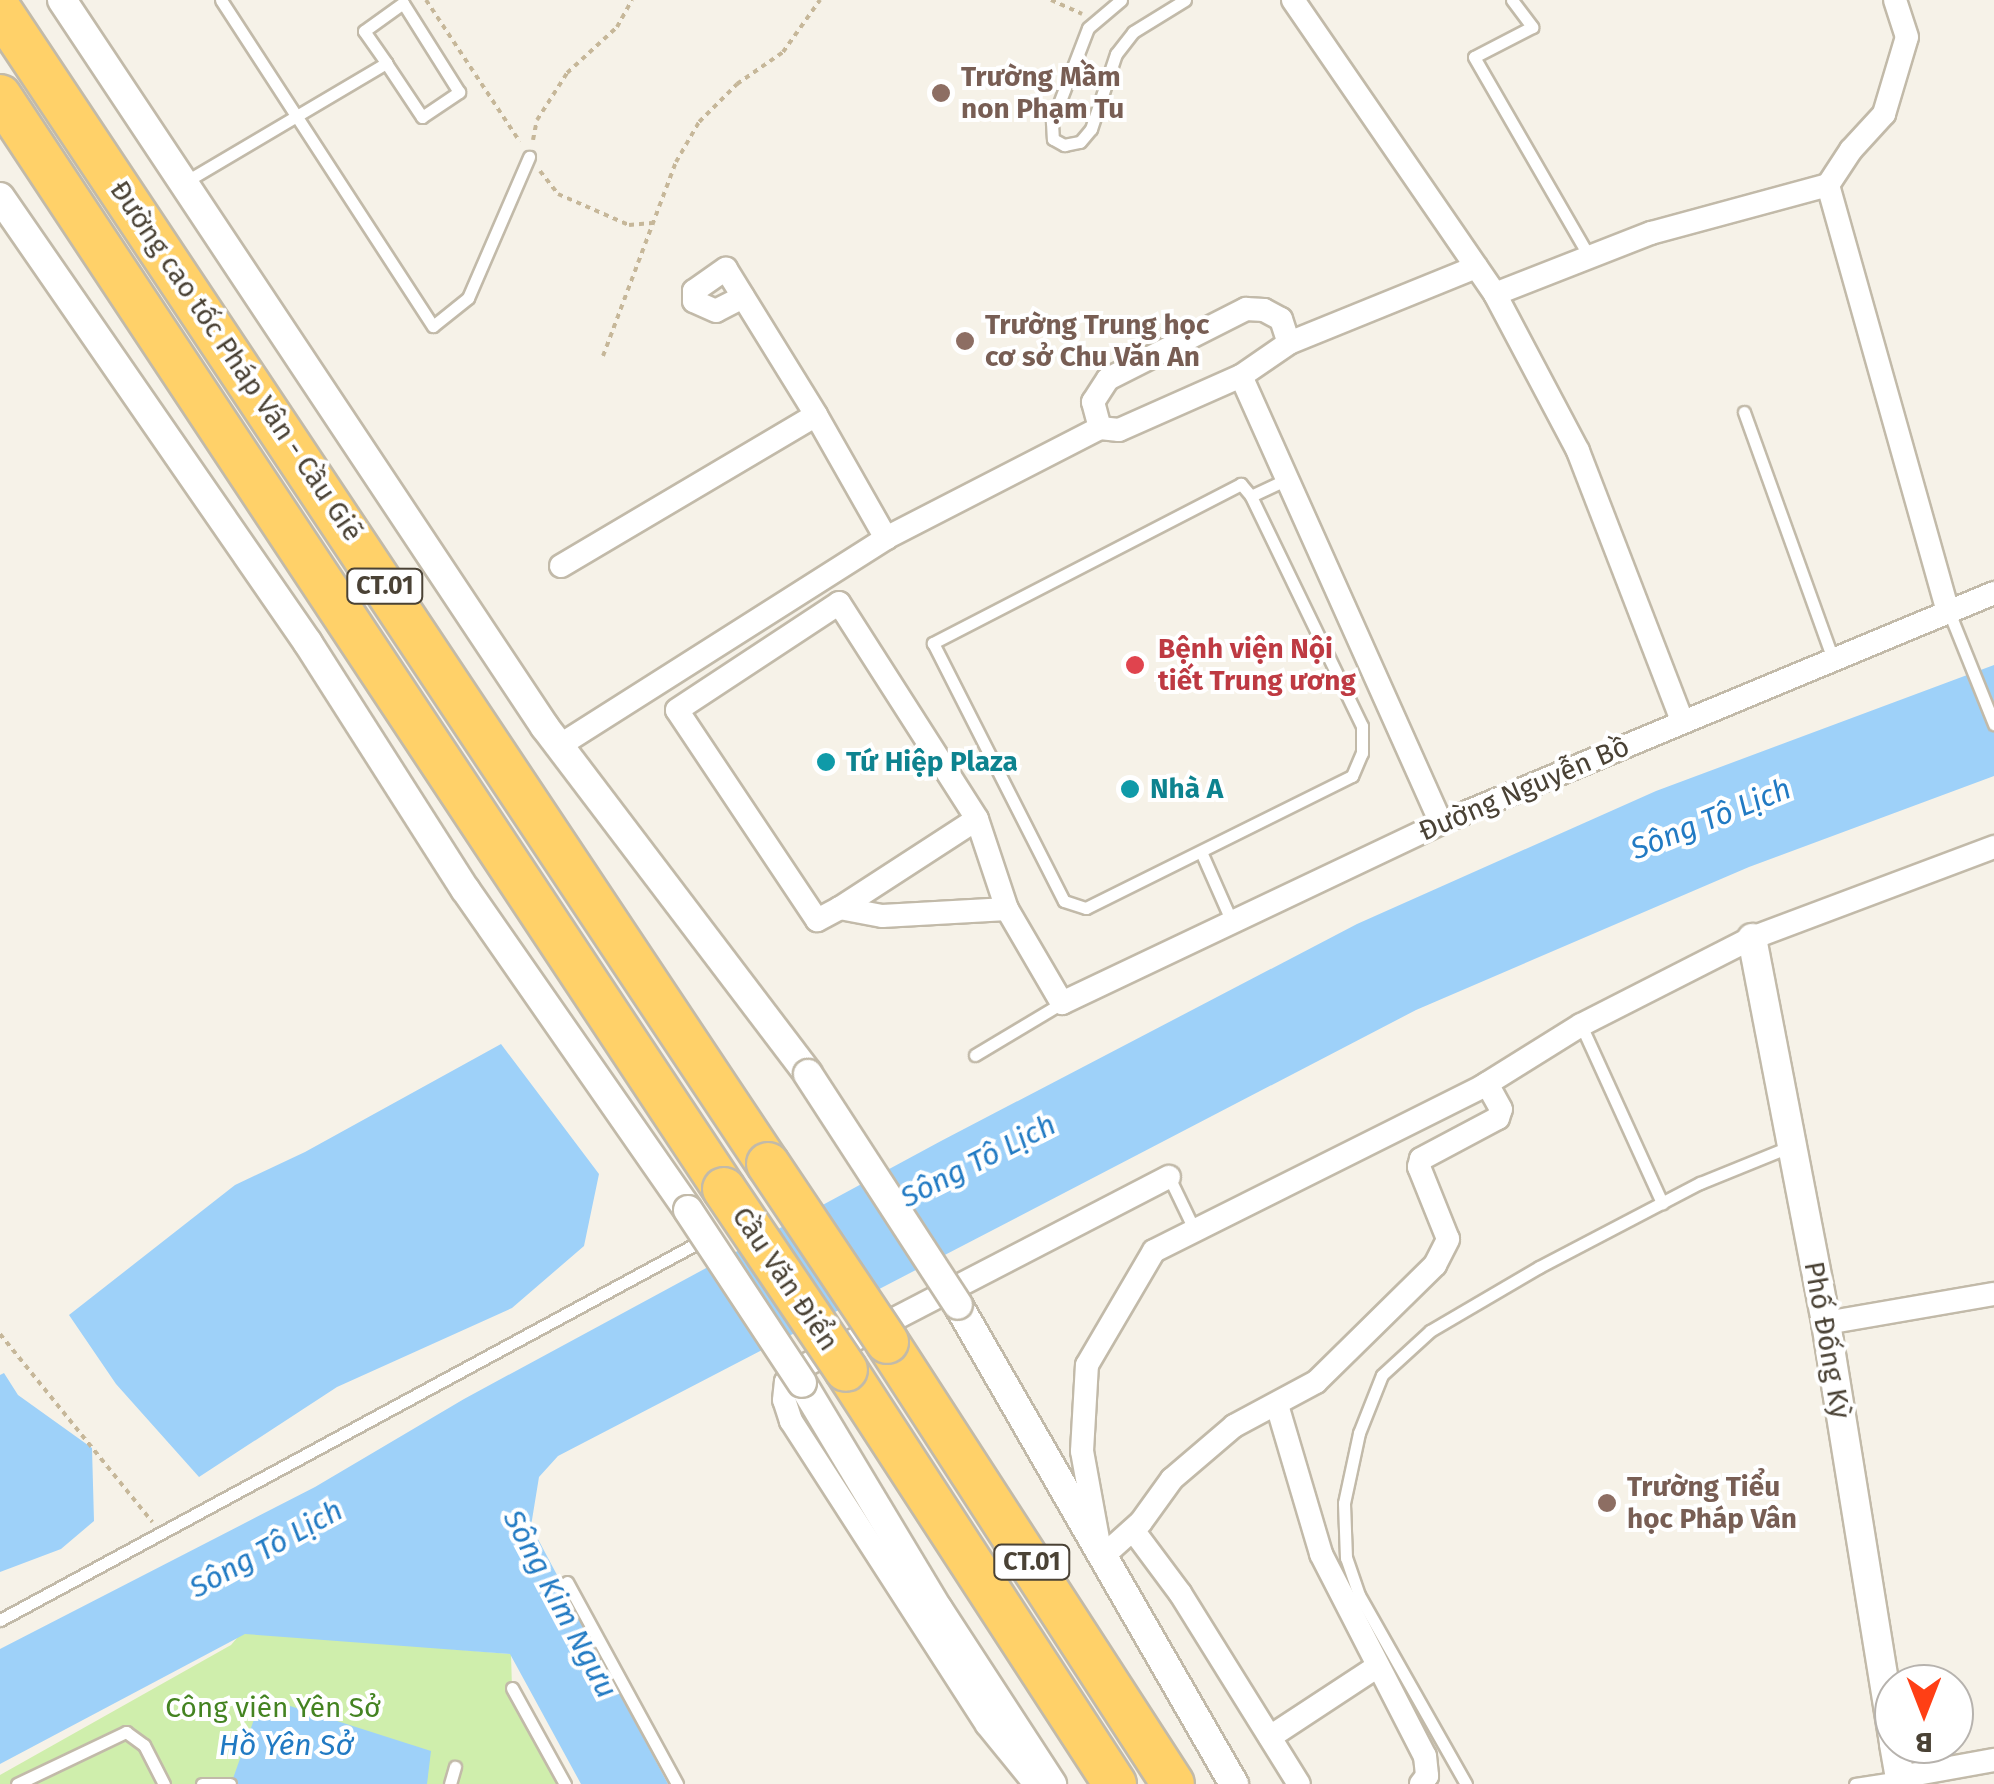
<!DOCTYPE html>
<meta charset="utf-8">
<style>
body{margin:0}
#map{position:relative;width:1994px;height:1784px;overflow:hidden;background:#f6f2e8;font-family:"Fira Sans",sans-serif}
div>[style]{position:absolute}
.green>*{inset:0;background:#cfeeac}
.water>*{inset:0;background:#9ed1f9}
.path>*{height:4px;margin-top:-2px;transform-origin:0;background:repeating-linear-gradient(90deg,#c6b799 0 5px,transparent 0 10px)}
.roads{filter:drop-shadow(2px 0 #c2baa9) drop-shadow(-2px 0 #c2baa9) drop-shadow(0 2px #c2baa9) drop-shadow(0 -2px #c2baa9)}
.service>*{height:11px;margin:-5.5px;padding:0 5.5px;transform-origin:5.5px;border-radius:5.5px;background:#fff}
.minor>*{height:22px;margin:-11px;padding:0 11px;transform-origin:11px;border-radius:11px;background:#fff}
.tertiary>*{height:28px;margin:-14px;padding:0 14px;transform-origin:14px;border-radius:14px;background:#fff}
.motorway>*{height:42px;margin:-21px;padding:0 21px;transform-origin:21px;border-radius:21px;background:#ffd169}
.bridges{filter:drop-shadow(2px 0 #c2baa9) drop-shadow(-2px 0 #c2baa9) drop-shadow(0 2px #c2baa9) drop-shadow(0 -2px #c2baa9)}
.tertiary-bridge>*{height:28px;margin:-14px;padding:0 14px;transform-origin:14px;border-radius:14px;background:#fff}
.motorway-bridge>*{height:42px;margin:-21px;padding:0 21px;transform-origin:21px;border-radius:21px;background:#ffd169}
.dots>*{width:28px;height:28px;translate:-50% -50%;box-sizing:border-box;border:5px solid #fff;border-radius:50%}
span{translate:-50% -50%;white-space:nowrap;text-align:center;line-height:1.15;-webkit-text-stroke:8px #fff;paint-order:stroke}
.shield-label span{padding:2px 8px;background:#fff;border:2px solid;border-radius:8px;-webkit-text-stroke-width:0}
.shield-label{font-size:25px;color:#4a4235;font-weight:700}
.education-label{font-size:28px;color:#785e54;font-weight:700}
.left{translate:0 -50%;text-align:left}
.street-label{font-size:28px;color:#4a4235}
.health-label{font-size:28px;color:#be3a42;font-weight:700}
.culture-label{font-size:28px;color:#0d838f;font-weight:700}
.park-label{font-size:28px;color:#448321}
.water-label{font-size:30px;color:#217ac3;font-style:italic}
.north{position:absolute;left:1874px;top:1664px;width:100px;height:100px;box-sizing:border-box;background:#fff;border:2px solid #b7b3ae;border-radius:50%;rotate:180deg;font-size:28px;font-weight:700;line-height:40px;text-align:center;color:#4a4235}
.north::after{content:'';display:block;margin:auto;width:35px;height:45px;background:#ff3f15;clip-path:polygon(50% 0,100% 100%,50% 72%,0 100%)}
</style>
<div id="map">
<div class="green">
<div style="clip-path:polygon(243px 1631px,511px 1654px,512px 1688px,565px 1784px,0 1784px,0 1775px,231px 1645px)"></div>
</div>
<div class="water">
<div style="clip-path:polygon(1994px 665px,1994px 776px,1749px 867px,1416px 1010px,558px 1456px,539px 1477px,531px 1526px,668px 1784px,581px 1784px,510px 1654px,245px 1634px,0 1764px,0 1649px,315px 1487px,464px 1399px,941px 1141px,1357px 924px,1656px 791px)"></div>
<div style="clip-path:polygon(501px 1044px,599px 1174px,584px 1246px,512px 1308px,337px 1387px,199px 1477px,116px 1384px,69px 1315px,235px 1185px,305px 1152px)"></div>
<div style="clip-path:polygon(4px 1373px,18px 1395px,92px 1448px,94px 1521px,61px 1549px,0 1572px,0 1375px)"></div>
<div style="clip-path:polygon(262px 1697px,431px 1751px,427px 1784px,231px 1784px)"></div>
</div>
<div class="path">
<div style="left:426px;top:0;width:170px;rotate:56.5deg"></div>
<div style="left:1051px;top:0;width:34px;rotate:24deg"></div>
<div style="left:533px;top:140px;width:20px;rotate:-79deg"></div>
<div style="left:537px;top:120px;width:56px;rotate:-57.4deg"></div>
<div style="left:567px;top:73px;width:68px;rotate:-42.6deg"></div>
<div style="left:617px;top:27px;width:31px;rotate:-61deg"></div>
<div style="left:540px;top:171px;width:29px;rotate:52deg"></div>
<div style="left:558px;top:194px;width:77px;rotate:23.6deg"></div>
<div style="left:629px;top:225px;width:23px;rotate:-5deg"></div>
<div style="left:603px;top:356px;width:207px;rotate:-69.4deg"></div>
<div style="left:676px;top:162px;width:46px;rotate:-60.1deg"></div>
<div style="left:699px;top:122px;width:54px;rotate:-45deg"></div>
<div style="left:737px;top:84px;width:56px;rotate:-34.8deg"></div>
<div style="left:783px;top:52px;width:64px;rotate:-54.6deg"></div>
<div style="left:0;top:1334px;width:242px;rotate:51deg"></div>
</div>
<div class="roads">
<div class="service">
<div style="left:221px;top:0;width:389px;rotate:57deg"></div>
<div style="left:433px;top:326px;width:45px;rotate:-38.7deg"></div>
<div style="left:468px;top:298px;width:154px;rotate:-66.6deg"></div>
<div style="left:1121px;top:0;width:43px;rotate:139.7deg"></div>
<div style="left:1088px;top:28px;width:101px;rotate:111deg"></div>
<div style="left:1052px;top:122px;width:17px;rotate:87deg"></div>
<div style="left:1053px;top:139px;width:13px;rotate:29deg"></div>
<div style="left:1064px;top:145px;width:16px;rotate:-11deg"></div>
<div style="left:1080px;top:142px;width:17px;rotate:-50deg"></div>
<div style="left:1091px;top:129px;width:79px;rotate:-71.6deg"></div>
<div style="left:1116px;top:54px;width:28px;rotate:-52deg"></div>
<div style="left:1133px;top:32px;width:61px;rotate:-31.6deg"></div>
<div style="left:1512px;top:0;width:34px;rotate:53deg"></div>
<div style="left:1532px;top:27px;width:65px;rotate:152.7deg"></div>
<div style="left:1474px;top:57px;width:232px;rotate:60deg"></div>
<div style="left:185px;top:182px;width:234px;rotate:-30.6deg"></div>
<div style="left:386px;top:63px;width:65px;rotate:56.3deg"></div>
<div style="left:422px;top:117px;width:45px;rotate:-34deg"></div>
<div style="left:459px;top:92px;width:105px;rotate:-122.2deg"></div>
<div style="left:403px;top:3px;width:48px;rotate:144.3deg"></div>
<div style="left:364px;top:31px;width:39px;rotate:55deg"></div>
<div style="left:1744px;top:412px;width:263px;rotate:70.2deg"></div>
<div style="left:1251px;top:496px;width:16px;rotate:-130deg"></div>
<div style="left:1241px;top:484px;width:347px;rotate:152.7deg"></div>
<div style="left:933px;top:643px;width:289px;rotate:63.1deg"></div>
<div style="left:1064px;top:901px;width:23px;rotate:18deg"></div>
<div style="left:1086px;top:908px;width:297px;rotate:-26.4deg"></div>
<div style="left:1352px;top:776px;width:25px;rotate:-67deg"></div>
<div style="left:1362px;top:753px;width:27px;rotate:-90deg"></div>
<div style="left:1362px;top:726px;width:255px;rotate:-115.8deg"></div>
<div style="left:1251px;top:496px;width:40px;rotate:-25deg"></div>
<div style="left:1949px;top:612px;width:121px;rotate:68.1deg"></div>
<div style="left:1202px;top:854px;width:74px;rotate:66.2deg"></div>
<div style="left:1581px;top:1025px;width:196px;rotate:65.5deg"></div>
<div style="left:975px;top:1055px;width:101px;rotate:-30.9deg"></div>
<div style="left:1169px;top:1177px;width:60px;rotate:64.3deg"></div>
<div style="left:567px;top:1582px;width:230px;rotate:61.4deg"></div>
<div style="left:0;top:1620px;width:787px;rotate:-28.39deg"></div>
<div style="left:512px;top:1688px;width:110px;rotate:61.1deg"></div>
<div style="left:17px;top:1784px;width:121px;rotate:-25.5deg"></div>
<div style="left:126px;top:1732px;width:22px;rotate:36deg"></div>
<div style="left:144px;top:1745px;width:44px;rotate:62.9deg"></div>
<div style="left:202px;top:1784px;width:28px"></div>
<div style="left:450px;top:1784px;width:18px;rotate:-74deg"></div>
<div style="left:1466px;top:1784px;width:217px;rotate:-119.5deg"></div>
<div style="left:1359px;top:1595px;width:39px;rotate:-109deg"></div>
<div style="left:1346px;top:1558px;width:55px;rotate:-92.1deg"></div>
<div style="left:1344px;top:1503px;width:72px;rotate:-77.9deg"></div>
<div style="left:1359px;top:1433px;width:62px;rotate:-68.4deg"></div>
<div style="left:1382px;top:1375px;width:65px;rotate:-42.5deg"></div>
<div style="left:1430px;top:1331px;width:126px;rotate:-30.4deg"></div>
<div style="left:1539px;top:1267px;width:182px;rotate:-27.6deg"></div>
<div style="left:1700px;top:1183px;width:98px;rotate:-22.1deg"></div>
<div style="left:1855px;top:1784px;width:46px;rotate:-8.8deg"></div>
</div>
<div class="minor">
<div style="left:1293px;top:0;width:357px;rotate:55.5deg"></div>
<div style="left:1495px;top:294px;width:178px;rotate:62.1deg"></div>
<div style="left:1578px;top:451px;width:289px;rotate:68.9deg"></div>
<div style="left:1828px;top:185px;width:443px;rotate:74.3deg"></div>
<div style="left:1495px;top:294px;width:168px;rotate:-21.4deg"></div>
<div style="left:1651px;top:233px;width:183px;rotate:-15.2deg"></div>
<div style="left:1828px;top:185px;width:42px;rotate:-56.7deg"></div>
<div style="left:1851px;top:150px;width:49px;rotate:-47.5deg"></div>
<div style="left:1884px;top:114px;width:80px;rotate:-73.4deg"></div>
<div style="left:1907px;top:37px;width:39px;rotate:-108deg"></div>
<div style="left:743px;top:297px;width:30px;rotate:153deg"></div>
<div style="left:716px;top:311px;width:24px;rotate:-156deg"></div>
<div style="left:694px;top:301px;width:10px;rotate:-90deg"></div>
<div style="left:694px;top:291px;width:39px;rotate:-35deg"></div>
<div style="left:726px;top:269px;width:172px;rotate:58.3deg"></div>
<div style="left:816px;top:415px;width:142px;rotate:60.4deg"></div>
<div style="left:1241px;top:376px;width:490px;rotate:65.9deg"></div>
<div style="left:1100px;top:428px;width:27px;rotate:-105deg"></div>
<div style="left:1093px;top:402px;width:27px;rotate:-57deg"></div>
<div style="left:1108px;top:379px;width:155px;rotate:-26.9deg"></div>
<div style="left:1246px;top:309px;width:18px;rotate:3deg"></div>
<div style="left:1264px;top:310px;width:19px;rotate:28deg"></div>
<div style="left:1281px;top:319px;width:25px;rotate:72deg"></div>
<div style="left:561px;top:566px;width:296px;rotate:-30.6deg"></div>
<div style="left:562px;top:744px;width:384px;rotate:-32.4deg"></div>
<div style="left:886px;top:538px;width:241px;rotate:-27.2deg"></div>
<div style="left:1100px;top:428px;width:19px;rotate:6deg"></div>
<div style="left:1119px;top:430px;width:133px;rotate:-23.9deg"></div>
<div style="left:1241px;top:376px;width:58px;rotate:-34.5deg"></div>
<div style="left:1289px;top:343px;width:202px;rotate:-22.1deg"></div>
<div style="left:840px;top:908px;width:163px;rotate:-33deg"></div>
<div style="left:1007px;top:909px;width:125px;rotate:176.8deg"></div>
<div style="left:882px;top:916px;width:43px;rotate:-169.2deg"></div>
<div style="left:840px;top:908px;width:26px;rotate:152deg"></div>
<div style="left:817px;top:920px;width:252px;rotate:-123.7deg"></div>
<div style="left:677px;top:710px;width:194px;rotate:-33.4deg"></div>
<div style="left:839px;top:603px;width:256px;rotate:57.4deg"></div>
<div style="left:977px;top:819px;width:95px;rotate:71.6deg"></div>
<div style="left:1007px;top:909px;width:109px;rotate:59.7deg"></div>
<div style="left:1062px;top:1003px;width:420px;rotate:-25.4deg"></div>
<div style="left:1441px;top:823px;width:599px;rotate:-22.58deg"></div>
<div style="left:1826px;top:1323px;width:170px;rotate:-9.8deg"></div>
<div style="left:1277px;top:1405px;width:155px;rotate:73.5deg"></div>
<div style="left:1321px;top:1554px;width:227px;rotate:62.8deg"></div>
<div style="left:1425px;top:1756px;width:20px;rotate:84deg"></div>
<div style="left:1427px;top:1776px;width:10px;rotate:127deg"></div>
<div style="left:1133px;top:1530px;width:79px;rotate:53.3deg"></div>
<div style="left:1180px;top:1593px;width:225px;rotate:58.1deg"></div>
<div style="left:1098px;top:1539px;width:89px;rotate:-100.3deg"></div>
<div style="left:1082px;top:1451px;width:86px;rotate:-86.7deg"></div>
<div style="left:1087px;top:1365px;width:132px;rotate:-59.6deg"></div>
<div style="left:1154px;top:1251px;width:368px;rotate:-26.6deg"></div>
<div style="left:1483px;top:1086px;width:115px;rotate:-31.9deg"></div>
<div style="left:1581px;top:1025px;width:192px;rotate:-27deg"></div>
<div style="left:1752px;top:938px;width:259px;rotate:-20.6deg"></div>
<div style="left:1102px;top:1557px;width:52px;rotate:-41.9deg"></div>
<div style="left:1141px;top:1522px;width:53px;rotate:-54.2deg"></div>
<div style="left:1172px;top:1479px;width:82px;rotate:-40.5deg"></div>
<div style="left:1234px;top:1426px;width:93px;rotate:-28.2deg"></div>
<div style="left:1316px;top:1382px;width:167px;rotate:-44.5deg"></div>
<div style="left:1435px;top:1265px;width:29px;rotate:-63deg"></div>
<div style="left:1448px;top:1239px;width:78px;rotate:-111.9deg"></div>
<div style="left:1419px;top:1167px;width:8px;rotate:-76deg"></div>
<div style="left:1421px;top:1159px;width:87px;rotate:-28deg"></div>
<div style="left:1498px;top:1118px;width:9px;rotate:-72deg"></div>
<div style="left:1501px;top:1109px;width:29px;rotate:-119deg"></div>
<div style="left:1270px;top:1737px;width:129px;rotate:-33.3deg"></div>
<div style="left:1900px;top:1777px;width:96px;rotate:-10.3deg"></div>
<div style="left:1035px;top:1784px;width:76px;rotate:-129.1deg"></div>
<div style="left:987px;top:1725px;width:362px;rotate:-122.8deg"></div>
<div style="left:791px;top:1421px;width:22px;rotate:-108deg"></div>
<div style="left:784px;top:1400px;width:18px;rotate:-84deg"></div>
<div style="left:786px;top:1382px;width:24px;rotate:-42deg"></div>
<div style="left:804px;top:1366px;width:411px;rotate:-27.4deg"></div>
</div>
<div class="tertiary">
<div style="left:62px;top:0;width:873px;rotate:56.4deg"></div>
<div style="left:545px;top:727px;width:435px;rotate:52.8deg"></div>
<div style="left:0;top:197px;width:542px;rotate:55.37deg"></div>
<div style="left:308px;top:643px;width:292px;rotate:57.5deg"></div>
<div style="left:465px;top:889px;width:391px;rotate:55.2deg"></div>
<div style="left:1752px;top:938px;width:392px;rotate:79.1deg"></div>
<div style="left:1826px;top:1323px;width:425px;rotate:80.8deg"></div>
<div style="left:958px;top:1305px;width:553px;rotate:60.05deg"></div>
<div style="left:802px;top:1383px;width:264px;rotate:59deg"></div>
<div style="left:938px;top:1609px;width:209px;rotate:56.9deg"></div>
<div style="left:1894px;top:1744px;width:41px;rotate:80.1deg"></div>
</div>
<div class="motorway">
<div style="left:0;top:10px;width:1386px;rotate:56.36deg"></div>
<div style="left:0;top:96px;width:1311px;rotate:56.48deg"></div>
<div style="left:887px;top:1342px;width:526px;rotate:57.09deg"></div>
<div style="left:846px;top:1370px;width:494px;rotate:57deg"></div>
</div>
</div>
<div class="bridges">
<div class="tertiary-bridge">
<div style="left:808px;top:1074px;width:275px;rotate:57deg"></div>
<div style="left:688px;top:1210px;width:207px;rotate:56.6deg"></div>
</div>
<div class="motorway-bridge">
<div style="left:768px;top:1164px;width:214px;rotate:56.2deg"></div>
<div style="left:724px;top:1189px;width:218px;rotate:56deg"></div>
</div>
</div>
<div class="dots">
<div style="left:941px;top:93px;background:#8d6e63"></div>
<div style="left:965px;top:341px;background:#8d6e63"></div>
<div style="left:1135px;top:665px;background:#e0444e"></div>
<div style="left:826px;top:762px;background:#0f9aa8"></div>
<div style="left:1130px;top:789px;background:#0f9aa8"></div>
<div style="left:1607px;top:1503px;background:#8d6e63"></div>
</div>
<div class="shield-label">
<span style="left:385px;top:586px">CT.01</span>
<span style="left:1032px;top:1562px">CT.01</span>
</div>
<div class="education-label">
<span class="left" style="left:961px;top:93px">Trường Mầm<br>non Phạm Tu</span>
<span class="left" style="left:985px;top:341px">Trường Trung học<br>cơ sở Chu Văn An</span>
<span class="left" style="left:1627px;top:1503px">Trường Tiểu<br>học Pháp Vân</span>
</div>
<div class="street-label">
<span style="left:236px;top:361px;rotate:56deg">Đường cao tốc Pháp Vân - Cầu Giẽ</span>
<span style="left:1524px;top:789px;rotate:-23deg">Đường Nguyễn Bồ</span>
<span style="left:785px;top:1279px;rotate:56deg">Cầu Văn Điển</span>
<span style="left:1827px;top:1340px;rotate:80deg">Phố Đống Kỳ</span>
</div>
<div class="health-label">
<span class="left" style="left:1158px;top:665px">Bệnh viện Nội<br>tiết Trung ương</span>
</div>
<div class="culture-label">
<span class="left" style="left:846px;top:762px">Tứ Hiệp Plaza</span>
<span class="left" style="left:1150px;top:789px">Nhà A</span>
</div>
<div class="park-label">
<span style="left:273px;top:1708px">Công viên Yên Sở</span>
</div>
<div class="water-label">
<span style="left:1711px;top:819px;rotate:-22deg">Sông Tô Lịch</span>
<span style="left:978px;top:1161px;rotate:-27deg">Sông Tô Lịch</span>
<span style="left:266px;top:1549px;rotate:-29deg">Sông Tô Lịch</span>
<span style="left:560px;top:1604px;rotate:62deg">Sông Kim Ngưu</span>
<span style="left:286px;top:1745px">Hồ Yên Sở</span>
</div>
<div class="north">B</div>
</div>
